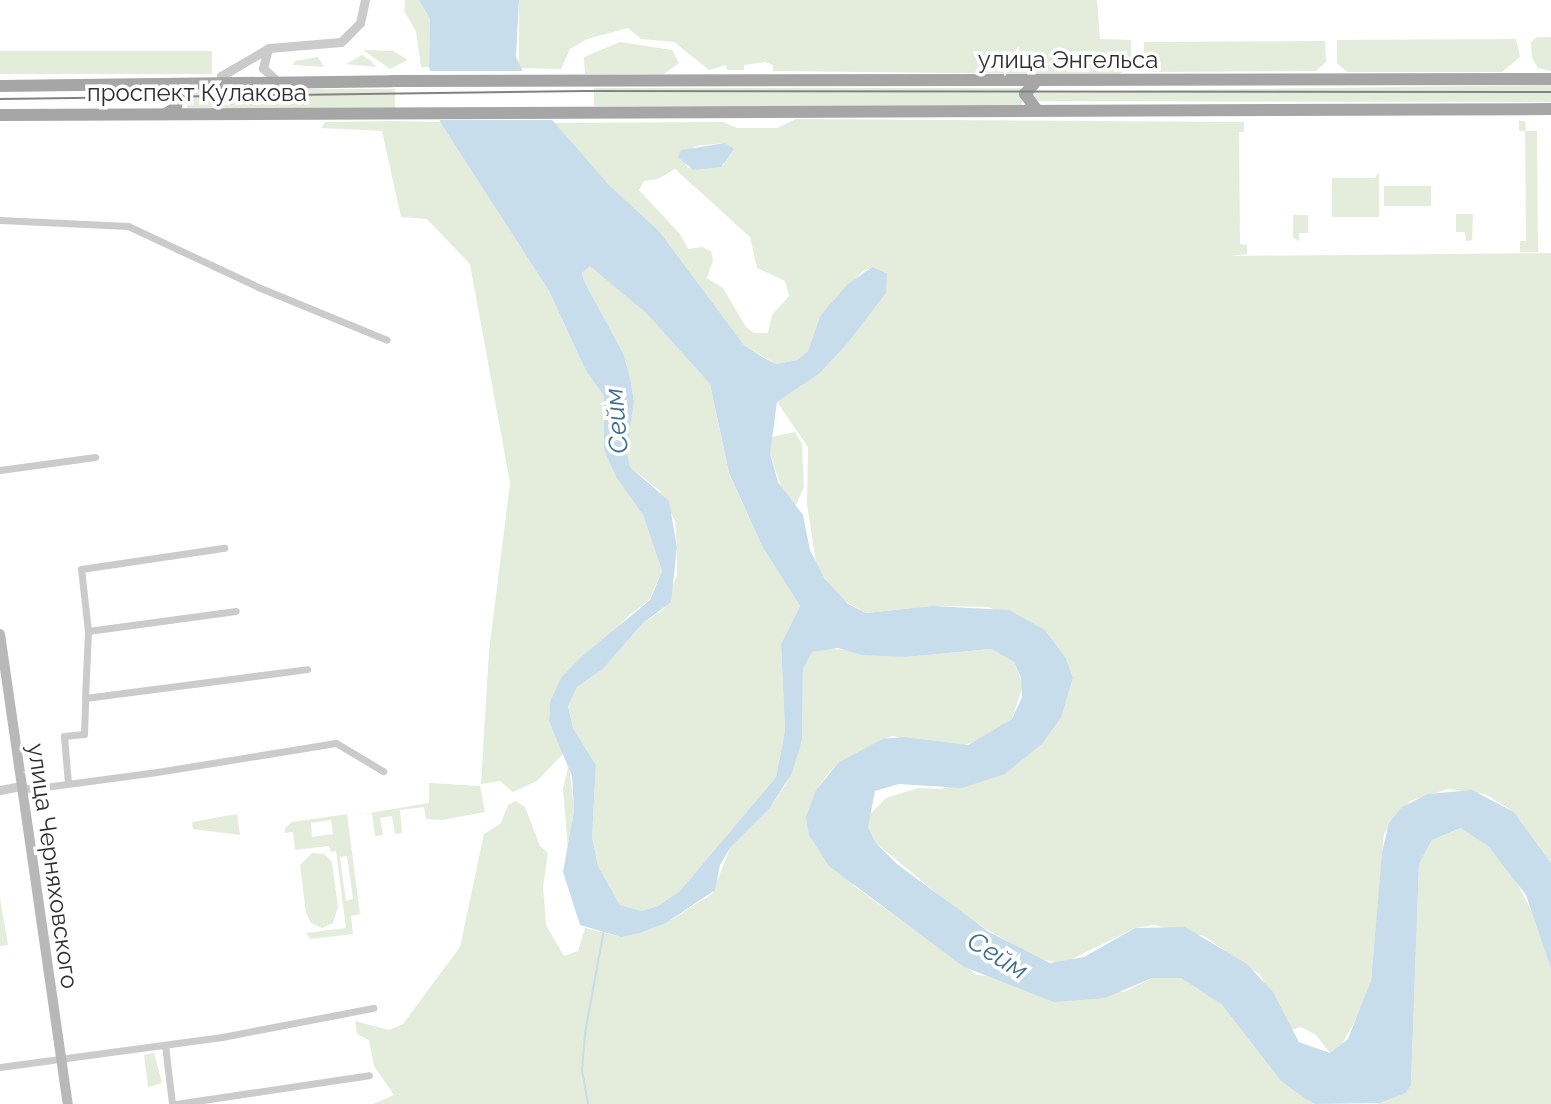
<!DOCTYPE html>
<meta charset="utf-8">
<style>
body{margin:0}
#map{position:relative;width:1551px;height:1104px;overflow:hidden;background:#fff;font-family:Raleway,sans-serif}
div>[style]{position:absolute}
.green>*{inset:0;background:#e4ecdc;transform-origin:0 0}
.water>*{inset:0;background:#c8ddeb}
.pier>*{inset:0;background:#fff}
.stream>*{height:2px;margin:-1px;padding:0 1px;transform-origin:1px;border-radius:1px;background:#c8ddeb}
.minor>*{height:7px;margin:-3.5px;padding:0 3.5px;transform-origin:3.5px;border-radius:3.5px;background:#cbcbcb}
.tertiary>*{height:9px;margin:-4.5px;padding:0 4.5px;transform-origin:4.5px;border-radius:4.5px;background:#cbcbcb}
.secondary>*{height:10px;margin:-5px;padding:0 5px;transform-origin:5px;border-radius:5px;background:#b8b8b8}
.primary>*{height:12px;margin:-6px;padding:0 6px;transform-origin:6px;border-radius:6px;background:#a6a6a6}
.tram>*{height:2px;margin:-1px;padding:0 1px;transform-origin:1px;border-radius:1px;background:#838383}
span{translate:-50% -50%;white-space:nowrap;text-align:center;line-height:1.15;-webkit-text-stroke:7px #fff;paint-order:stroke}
.street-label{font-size:24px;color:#2e2e2e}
.water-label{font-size:26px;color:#3d6e90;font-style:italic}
</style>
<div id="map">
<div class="green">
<div style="clip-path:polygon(405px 0,419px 0,430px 19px,429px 67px,421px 67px,416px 31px,404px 11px)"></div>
<div style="clip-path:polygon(519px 0,1097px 0,1100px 39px,1131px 40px,1131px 56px,1125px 71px,1117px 75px,773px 71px,773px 65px,765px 62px,744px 65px,744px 70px,727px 70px,726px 65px,709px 70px,674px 42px,641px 39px,628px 28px,587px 39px,570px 49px,561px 69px,519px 68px)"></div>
<div style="clip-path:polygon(1537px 37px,1551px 37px,1551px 71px,1538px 68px,1532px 58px,1531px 42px)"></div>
<div style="clip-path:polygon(1516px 39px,1520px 57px,1502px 72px,1347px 72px,1337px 63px,1337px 40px)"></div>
<div style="clip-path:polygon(1325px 41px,1326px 62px,1316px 71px,1153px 72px,1144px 64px,1144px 42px)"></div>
<div style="clip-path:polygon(620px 42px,672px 50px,679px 63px,664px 74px,585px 74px,584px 57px)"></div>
<div style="clip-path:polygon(363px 50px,393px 51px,408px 60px,390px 69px)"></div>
<div style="left:0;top:51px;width:212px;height:23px"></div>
<div style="clip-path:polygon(362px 55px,371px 61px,376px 67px,346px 64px)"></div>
<div style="clip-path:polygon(318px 57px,324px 67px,293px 65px,295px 61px)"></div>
<div style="clip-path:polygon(1551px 85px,1551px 102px,1036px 101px,1031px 92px)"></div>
<div style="left:594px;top:88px;width:428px;height:18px"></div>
<div style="left:395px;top:89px;width:19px;height:208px;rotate:90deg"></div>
<div style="clip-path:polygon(evenodd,796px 119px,1244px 122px,1244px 132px,1239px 132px,1240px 244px,1247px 245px,1247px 254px,1230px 256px,1551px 253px,1551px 863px,1514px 812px,1485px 794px,1448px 789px,1410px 801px,1384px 834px,1371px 980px,1363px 1007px,1339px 1049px,1330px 1053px,1316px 1035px,1301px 1027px,1291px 1030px,1260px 975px,1204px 936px,1154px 925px,1135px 928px,1064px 963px,1037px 959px,963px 915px,876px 843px,868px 827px,869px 815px,886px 798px,918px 788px,940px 789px,1005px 774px,1042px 744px,1061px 718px,1073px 678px,1066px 658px,1045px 630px,988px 607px,932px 606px,866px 613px,836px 596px,816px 563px,807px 504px,808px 447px,777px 402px,819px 374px,846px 345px,887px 273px,872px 267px,862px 272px,820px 316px,808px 351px,797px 360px,776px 364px,744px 345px,659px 231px,608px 184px,552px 123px,723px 122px,737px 128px,777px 128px,796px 119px,725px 143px,724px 165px,688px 168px,682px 159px,695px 146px,725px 143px,796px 119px,675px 169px,750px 237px,757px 268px,785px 281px,789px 296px,772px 315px,768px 333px,754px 333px,746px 327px,723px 288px,707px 278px,713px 260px,711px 251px,702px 247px,688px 249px,680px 234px,639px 190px,644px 181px,658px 179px,675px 169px)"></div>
<div style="clip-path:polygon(394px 121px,440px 122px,549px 291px,586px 371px,604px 396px,604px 450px,616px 477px,643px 515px,662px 571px,649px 600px,628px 616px,550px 702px,549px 721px,564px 753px,537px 781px,513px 792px,500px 781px,481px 784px,489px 651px,510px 483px,470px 264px,427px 219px,401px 217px,382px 131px,321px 128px,325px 122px)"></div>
<div style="clip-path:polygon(1519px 121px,1525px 121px,1526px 131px,1537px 131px,1538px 252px,1520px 252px,1520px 241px,1526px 241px,1525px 131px,1519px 131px)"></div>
<div style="clip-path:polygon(1379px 172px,1379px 217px,1332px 217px,1332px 178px,1375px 178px)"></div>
<div style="left:1431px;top:186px;width:20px;height:47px;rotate:90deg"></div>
<div style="clip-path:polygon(1456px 214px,1473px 214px,1472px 240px,1466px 241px,1465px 232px,1456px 232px)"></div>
<div style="clip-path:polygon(1293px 215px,1308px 215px,1308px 233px,1299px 233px,1299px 241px,1293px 238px)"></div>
<div style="clip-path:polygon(590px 265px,646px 313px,710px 384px,729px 474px,762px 546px,800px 606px,781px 644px,785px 731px,776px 777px,680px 891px,658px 906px,641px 911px,620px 905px,598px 866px,592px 837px,596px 765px,573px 728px,568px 705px,577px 687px,603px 669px,642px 624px,664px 609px,677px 575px,677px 547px,675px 521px,660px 491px,630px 467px,627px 454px,634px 402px,630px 377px,623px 353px,584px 281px,582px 273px)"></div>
<div style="clip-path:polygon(795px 432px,802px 444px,804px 487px,796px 505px,784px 495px,770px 453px,771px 437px)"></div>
<div style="clip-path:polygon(825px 648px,906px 657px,991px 649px,1014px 662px,1023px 685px,1012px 719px,983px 739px,960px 746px,892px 736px,839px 762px,827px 775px,816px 790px,854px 886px,977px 975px,1124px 992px,1152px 978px,1181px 978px,1222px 1005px,1281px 1081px,1315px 1104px,373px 1104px,394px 1095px,374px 1066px,369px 1040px,357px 1034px,355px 1021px,389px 1030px,403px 1024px,460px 947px,484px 834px,501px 823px,508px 805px,516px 801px,525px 807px,540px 846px,548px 853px,543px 887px,546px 925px,564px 956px,578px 951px,585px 928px,621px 937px,666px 923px,712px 894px,730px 848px,770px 808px,786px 784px,802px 740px,803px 669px,812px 652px)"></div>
<div style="clip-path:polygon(569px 764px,574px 810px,568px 851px,563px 788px)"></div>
<div style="clip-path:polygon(429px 783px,480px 786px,485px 812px,442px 820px,426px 819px,424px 807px,400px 810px,402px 833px,395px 834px,392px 816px,380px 818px,383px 835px,375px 836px,372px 813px,351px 816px,429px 803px)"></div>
<div style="clip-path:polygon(237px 814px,240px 835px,193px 829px,192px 822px)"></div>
<div style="clip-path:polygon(evenodd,347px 814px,360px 914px,351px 916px,353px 934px,310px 939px,306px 933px,346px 928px,336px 851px,331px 852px,329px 846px,295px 850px,293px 832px,285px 833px,285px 828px,292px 822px,347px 814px,331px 820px,333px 834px,312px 837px,311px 823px,331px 820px,347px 814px,347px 856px,353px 899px,346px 901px,340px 857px,347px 856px)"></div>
<div style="clip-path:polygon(1462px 828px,1489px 847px,1510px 870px,1537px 921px,1551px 968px,1551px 1104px,1376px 1104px,1406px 1093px,1411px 1085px,1419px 864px,1432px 840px)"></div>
<div style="clip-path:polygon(312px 853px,324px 854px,332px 862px,338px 907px,333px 923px,322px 928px,311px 923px,306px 913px,300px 865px)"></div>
<div style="clip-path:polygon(0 898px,8px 945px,0 946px)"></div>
<div style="clip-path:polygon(154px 1053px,162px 1083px,148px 1087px,144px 1055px)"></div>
</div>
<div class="water">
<div style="clip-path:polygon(evenodd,419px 0,519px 0,516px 57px,539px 105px,608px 184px,659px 231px,744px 345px,764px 358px,776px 364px,797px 360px,808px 351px,820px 316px,847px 285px,872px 267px,887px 273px,886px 293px,846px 345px,819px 374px,777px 402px,770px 453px,778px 482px,803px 515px,810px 550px,825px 579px,848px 604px,866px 613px,932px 606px,1009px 610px,1045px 630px,1066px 658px,1073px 678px,1061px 718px,1042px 744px,1005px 774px,962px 788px,899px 784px,875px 791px,868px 827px,876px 843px,897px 864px,989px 932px,1050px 963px,1084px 957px,1135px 928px,1185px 927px,1247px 964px,1273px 992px,1299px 1042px,1330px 1053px,1348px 1039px,1371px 981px,1382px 852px,1389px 823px,1402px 807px,1428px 794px,1472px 790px,1514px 812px,1551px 863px,1551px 968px,1526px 895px,1489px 847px,1461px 828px,1432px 840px,1419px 864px,1411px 1085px,1406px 1093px,1380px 1103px,1315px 1104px,1306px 1099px,1281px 1081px,1222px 1005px,1181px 978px,1152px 978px,1105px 998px,1054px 1002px,964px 967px,829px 866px,809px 835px,806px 817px,816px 790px,839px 762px,883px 739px,903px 737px,968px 745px,1012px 719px,1022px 697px,1021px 678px,1014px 662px,991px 649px,906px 657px,862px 655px,838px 648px,812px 652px,803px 669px,802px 740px,792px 773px,770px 808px,730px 848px,720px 865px,715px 890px,666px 923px,640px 933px,621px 937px,580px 925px,563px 872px,574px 811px,572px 776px,549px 721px,550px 702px,561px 678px,580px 658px,650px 600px,662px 571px,643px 515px,616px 477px,604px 450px,604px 396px,586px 371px,549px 291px,440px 122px,429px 67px,430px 19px,419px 0,590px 266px,646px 313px,710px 384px,729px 473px,762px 546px,800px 606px,781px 644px,785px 731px,776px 777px,680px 891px,658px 906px,641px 911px,620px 905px,598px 866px,592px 837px,596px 765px,573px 728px,568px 706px,577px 687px,603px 669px,642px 624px,671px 602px,677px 547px,669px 501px,630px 467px,627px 453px,634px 402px,630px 377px,623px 353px,584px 281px,582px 273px,590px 266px)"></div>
<div style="clip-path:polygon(725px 143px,734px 149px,721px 167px,693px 170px,678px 157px,681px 150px)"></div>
</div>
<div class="pier">
<div style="clip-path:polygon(426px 71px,524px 71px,554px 120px,435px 120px)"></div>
</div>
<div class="stream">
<div style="left:588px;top:1104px;width:35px;rotate:-100deg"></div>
<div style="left:582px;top:1070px;width:37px;rotate:-85deg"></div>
<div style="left:585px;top:1033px;width:106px;rotate:-79.6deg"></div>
</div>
<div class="minor">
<div style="left:0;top:220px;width:128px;rotate:2.7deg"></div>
<div style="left:128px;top:226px;width:144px;rotate:25.1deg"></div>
<div style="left:258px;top:287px;width:139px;rotate:22.3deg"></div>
<div style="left:0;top:470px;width:96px;rotate:-7.8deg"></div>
<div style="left:88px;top:631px;width:149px;rotate:-7.7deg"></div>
<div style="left:85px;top:698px;width:67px;rotate:-87.4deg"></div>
<div style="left:88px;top:631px;width:62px;rotate:-96.4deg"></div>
<div style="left:81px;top:569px;width:145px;rotate:-8.4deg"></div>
<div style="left:68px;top:783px;width:47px;rotate:-94.9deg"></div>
<div style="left:64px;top:736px;width:20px;rotate:-6deg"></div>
<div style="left:84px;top:734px;width:36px;rotate:-88deg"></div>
<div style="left:85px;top:698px;width:224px;rotate:-7.4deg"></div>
<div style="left:21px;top:786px;width:9px;rotate:18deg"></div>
<div style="left:30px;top:789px;width:128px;rotate:-7.6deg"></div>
<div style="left:157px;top:772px;width:181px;rotate:-9.2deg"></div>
<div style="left:336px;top:743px;width:55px;rotate:30.8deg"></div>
<div style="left:165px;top:1045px;width:59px;rotate:83.2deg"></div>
<div style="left:0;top:1067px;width:224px;rotate:-7.7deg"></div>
<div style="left:222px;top:1037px;width:154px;rotate:-10.9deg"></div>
<div style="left:176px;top:1104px;width:195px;rotate:-8.5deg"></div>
</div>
<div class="tertiary">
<div style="left:268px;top:49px;width:20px;rotate:105deg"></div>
<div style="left:263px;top:68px;width:21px;rotate:43deg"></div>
<div style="left:221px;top:83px;width:7px;rotate:-90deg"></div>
<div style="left:221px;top:76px;width:56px;rotate:-30.3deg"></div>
<div style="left:269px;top:48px;width:72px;rotate:-4.8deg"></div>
<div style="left:341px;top:42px;width:27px;rotate:-45deg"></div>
<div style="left:360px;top:23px;width:24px;rotate:-78deg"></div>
<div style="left:0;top:790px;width:21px;rotate:-11deg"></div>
</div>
<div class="secondary">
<div style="left:0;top:634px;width:475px;rotate:81.8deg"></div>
</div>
<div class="primary">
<div style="left:166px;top:85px;width:18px;rotate:47deg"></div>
<div style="left:178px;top:98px;width:9px;rotate:103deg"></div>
<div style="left:176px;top:107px;width:12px;rotate:145deg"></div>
<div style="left:0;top:86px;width:392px;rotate:-0.7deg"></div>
<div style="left:392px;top:81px;width:1159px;rotate:-0.1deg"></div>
<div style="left:1036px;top:109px;width:19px;rotate:-126deg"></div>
<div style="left:1025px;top:94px;width:18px;rotate:-49deg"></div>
<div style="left:0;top:115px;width:1551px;rotate:-0.22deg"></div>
</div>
<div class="tram">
<div style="left:0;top:99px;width:585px;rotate:-0.78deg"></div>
<div style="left:585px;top:91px;width:966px;rotate:0.06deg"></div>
</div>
<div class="street-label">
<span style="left:1068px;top:60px">улица Энгельса</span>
<span style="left:197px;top:93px">проспект Кулакова</span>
<span style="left:53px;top:866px;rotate:82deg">улица Черняховского</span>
</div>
<div class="water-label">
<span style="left:617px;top:421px;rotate:-95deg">Сейм</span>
<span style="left:997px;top:956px;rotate:32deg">Сейм</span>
</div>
</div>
